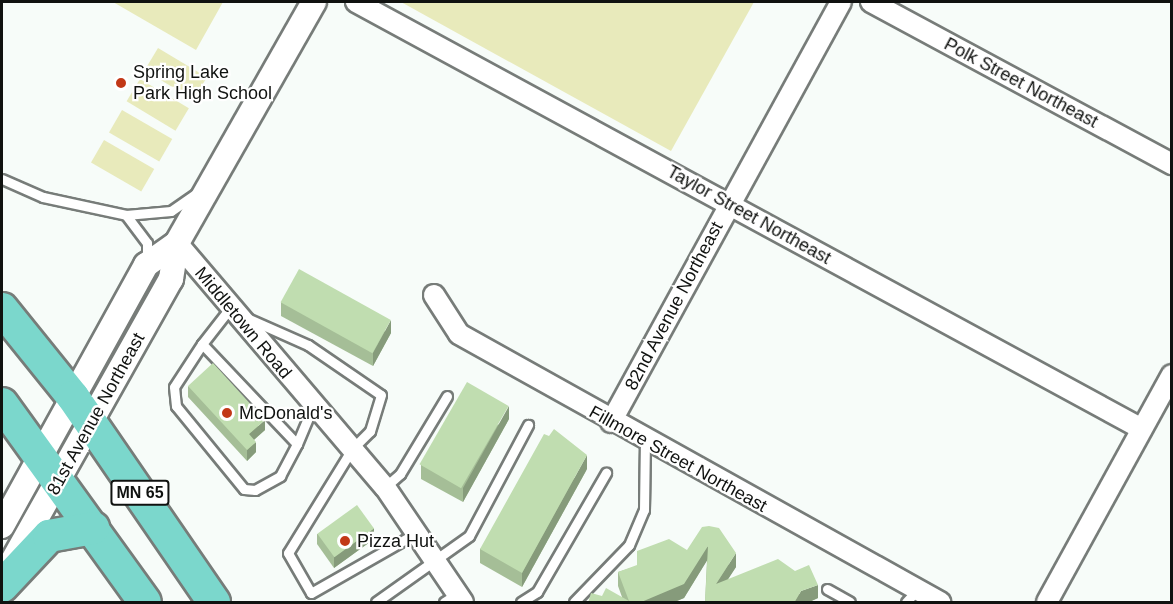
<!DOCTYPE html>
<style>
body{margin:0}
#map{position:relative;width:1173px;height:604px;overflow:hidden;background:#f7fcf9;font-family:Helvetica,sans-serif}
div>[style]{position:absolute}
.green>*{inset:0;background:#e8eabb;transform-origin:0 0}
.roads{filter:drop-shadow(2px 0 #777c79) drop-shadow(-2px 0 #777c79) drop-shadow(0 2px #777c79) drop-shadow(0 -2px #777c79)}
.service>*{height:9px;margin:-4.5px;padding:0 4.5px;transform-origin:4.5px;border-radius:4.5px;background:#fff}
.minor>*{height:20px;margin:-10px;padding:0 10px;transform-origin:10px;border-radius:10px;background:#fff}
.tertiary>*{height:24px;margin:-12px;padding:0 12px;transform-origin:12px;border-radius:12px;background:#fff}
.trunk>*{height:32px;margin:-16px;padding:0 16px;transform-origin:16px;border-radius:16px;background:#7bd7cc}
.wall>*{inset:0;background:#a5be97}
.shaded-wall>*{inset:0;background:#869b7b}
.building>*{inset:0;background:#c0ddb0;transform-origin:0 0}
.dots>*{width:16px;height:16px;translate:-50% -50%;box-sizing:border-box;border:3px solid #fff;border-radius:50%}
span{translate:-50% -50%;white-space:nowrap;text-align:center;line-height:1.15;-webkit-text-stroke:4.5px #fff;paint-order:stroke}
.shield-label span{padding:2px 4px;background:#fff;border:2px solid;border-radius:4px;-webkit-text-stroke-width:0}
.shield-label{font-size:16px;color:#101210;font-weight:700}
.poi-label{font-size:18px;color:#101210}
.left{translate:0 -50%;text-align:left}
.street-label{font-size:18px;color:#101210}
.frame{position:absolute;inset:0;border:3px solid #101210;pointer-events:none}
</style>
<div id="map">
<div class="green">
<div style="clip-path:polygon(113px 2px,223px 2px,196px 50px)"></div>
<div style="clip-path:polygon(401px 2px,754px 2px,671px 151px)"></div>
<div style="left:158px;top:48px;width:57px;height:26px;rotate:31deg"></div>
<div style="left:140px;top:79px;width:57px;height:26px;rotate:31deg"></div>
<div style="left:122px;top:110px;width:58px;height:26px;rotate:30deg"></div>
<div style="left:104px;top:140px;width:58px;height:26px;rotate:30deg"></div>
</div>
<div class="roads">
<div class="service">
<div style="left:2px;top:179px;width:45px;rotate:23.7deg"></div>
<div style="left:43px;top:197px;width:85px;rotate:12.2deg"></div>
<div style="left:147px;top:259px;width:16px;rotate:-90deg"></div>
<div style="left:147px;top:243px;width:35px;rotate:-127deg"></div>
<div style="left:126px;top:215px;width:45px;rotate:-5.1deg"></div>
<div style="left:171px;top:211px;width:29px;rotate:-35deg"></div>
<div style="left:247px;top:318px;width:67px;rotate:23.9deg"></div>
<div style="left:308px;top:345px;width:88px;rotate:34.4deg"></div>
<div style="left:381px;top:395px;width:38px;rotate:107deg"></div>
<div style="left:370px;top:431px;width:25px;rotate:135deg"></div>
<div style="left:352px;top:449px;width:122px;rotate:121.6deg"></div>
<div style="left:288px;top:553px;width:46px;rotate:60.1deg"></div>
<div style="left:311px;top:593px;width:121px;rotate:-29.7deg"></div>
<div style="left:202px;top:344px;width:51px;rotate:123.1deg"></div>
<div style="left:174px;top:387px;width:19px;rotate:84deg"></div>
<div style="left:176px;top:406px;width:107px;rotate:50.7deg"></div>
<div style="left:244px;top:489px;width:11px;rotate:5deg"></div>
<div style="left:255px;top:490px;width:29px;rotate:-29deg"></div>
<div style="left:280px;top:476px;width:36px;rotate:-62deg"></div>
<div style="left:297px;top:444px;width:138px;rotate:-133.5deg"></div>
<div style="left:202px;top:344px;width:46px;rotate:-52.1deg"></div>
<div style="left:297px;top:444px;width:41px;rotate:-67.2deg"></div>
<div style="left:385px;top:487px;width:20px;rotate:-41deg"></div>
<div style="left:400px;top:474px;width:91px;rotate:-58.9deg"></div>
<div style="left:827px;top:589px;width:26px;rotate:29deg"></div>
<div style="left:376px;top:602px;width:114px;rotate:-35.4deg"></div>
<div style="left:469px;top:536px;width:126px;rotate:-62deg"></div>
<div style="left:444px;top:602px;width:15px;rotate:-32deg"></div>
<div style="left:521px;top:602px;width:19px;rotate:-32deg"></div>
<div style="left:537px;top:592px;width:138px;rotate:-59.9deg"></div>
<div style="left:574px;top:602px;width:79px;rotate:-46deg"></div>
<div style="left:629px;top:545px;width:38px;rotate:-67deg"></div>
<div style="left:644px;top:510px;width:69px;rotate:-89.2deg"></div>
<div style="left:906px;top:602px;width:16px;rotate:-47deg"></div>
</div>
<div class="minor">
<div style="left:356px;top:2px;width:894px;rotate:28.51deg"></div>
<div style="left:871px;top:2px;width:342px;rotate:28.3deg"></div>
<div style="left:177px;top:243px;width:321px;rotate:49.6deg"></div>
<div style="left:385px;top:487px;width:139px;rotate:55.9deg"></div>
<div style="left:434px;top:295px;width:46px;rotate:57.3deg"></div>
<div style="left:459px;top:334px;width:551px;rotate:29.13deg"></div>
<div style="left:611px;top:422px;width:479px;rotate:-61.3deg"></div>
<div style="left:1047px;top:602px;width:259px;rotate:-61.2deg"></div>
</div>
<div class="tertiary">
<div style="left:2px;top:526px;width:298px;rotate:-61.1deg"></div>
<div style="left:146px;top:265px;width:38px;rotate:-35deg"></div>
<div style="left:12px;top:562px;width:325px;rotate:-60.7deg"></div>
<div style="left:171px;top:279px;width:36px;rotate:-81deg"></div>
<div style="left:177px;top:243px;width:277px;rotate:-60.4deg"></div>
</div>
<div class="trunk">
<div style="left:2px;top:309px;width:113px;rotate:51.1deg"></div>
<div style="left:73px;top:397px;width:249px;rotate:55.5deg"></div>
<div style="left:2px;top:404px;width:244px;rotate:54.2deg"></div>
<div style="left:2px;top:586px;width:69px;rotate:-46.8deg"></div>
<div style="left:49px;top:536px;width:45px;rotate:-10.3deg"></div>
</div>
</div>
<div class="wall">
<div style="clip-path:polygon(281px 302px,391px 333px,373px 366px,281px 316px)"></div>
<div style="clip-path:polygon(188px 386px,265px 430px,254px 440px,256px 452px,247px 461px,188px 397px)"></div>
<div style="clip-path:polygon(509px 419px,463px 502px,421px 479px,421px 465px)"></div>
<div style="clip-path:polygon(587px 469px,522px 587px,480px 563px,480px 549px)"></div>
<div style="clip-path:polygon(317px 534px,374px 539px,334px 568px,317px 544px)"></div>
<div style="clip-path:polygon(687px 550px,736px 567px,727px 580px,818px 598px,807px 603px,705px 603px,707px 560px,684px 598px,672px 603px,588px 603px,602px 596px,622px 597px,618px 586px,618px 572px)"></div>
</div>
<div class="shaded-wall">
<div style="clip-path:polygon(391px 320px,391px 333px,373px 366px,373px 353px)"></div>
<div style="clip-path:polygon(509px 406px,509px 419px,463px 502px,463px 488px)"></div>
<div style="clip-path:polygon(265px 420px,265px 430px,249px 444px,249px 434px)"></div>
<div style="clip-path:polygon(256px 442px,256px 452px,247px 461px,247px 450px)"></div>
<div style="clip-path:polygon(587px 455px,587px 469px,522px 587px,522px 573px)"></div>
<div style="clip-path:polygon(374px 528px,374px 539px,334px 568px,334px 557px)"></div>
<div style="clip-path:polygon(708px 546px,708px 559px,684px 598px,672px 603px,639px 603px)"></div>
<div style="clip-path:polygon(736px 553px,736px 567px,716px 598px,716px 584px)"></div>
<div style="clip-path:polygon(818px 585px,818px 598px,807px 603px,794px 603px,801px 591px)"></div>
</div>
<div class="building">
<div style="left:299px;top:269px;width:105px;height:38px;rotate:29deg"></div>
<div style="clip-path:polygon(213px 363px,265px 420px,249px 434px,256px 442px,247px 450px,188px 386px)"></div>
<div style="left:467px;top:382px;width:48px;height:95px;rotate:30deg"></div>
<div style="clip-path:polygon(554px 429px,587px 455px,522px 573px,480px 549px,544px 434px,549px 436px)"></div>
<div style="left:357px;top:505px;width:29px;height:49px;rotate:54deg"></div>
<div style="clip-path:polygon(709px 526px,719px 528px,736px 553px,716px 584px,778px 559px,795px 571px,809px 565px,818px 585px,801px 591px,794px 603px,705px 603px,708px 546px,684px 584px,639px 603px,588px 603px,591px 593px,602px 596px,606px 588px,629px 601px,618px 572px,637px 565px,637px 551px,669px 539px,687px 550px,702px 527px)"></div>
</div>
<div class="dots">
<div style="left:121px;top:83px;background:#c23817"></div>
<div style="left:227px;top:413px;background:#c23817"></div>
<div style="left:345px;top:541px;background:#c23817"></div>
</div>
<div class="shield-label">
<span style="left:140px;top:493px">MN 65</span>
</div>
<div class="poi-label">
<span class="left" style="left:133px;top:83px">Spring Lake<br>Park High School</span>
<span class="left" style="left:239px;top:413px">McDonald's</span>
<span class="left" style="left:357px;top:541px">Pizza Hut</span>
</div>
<div class="street-label">
<span style="left:1021px;top:83px;rotate:28deg">Polk Street Northeast</span>
<span style="left:749px;top:215px;rotate:29deg">Taylor Street Northeast</span>
<span style="left:674px;top:306px;rotate:-62deg">82nd Avenue Northeast</span>
<span style="left:243px;top:323px;rotate:50deg">Middletown Road</span>
<span style="left:96px;top:414px;rotate:-61deg">81st Avenue Northeast</span>
<span style="left:678px;top:459px;rotate:29deg">Fillmore Street Northeast</span>
</div>
<div class="frame"></div>
</div>
